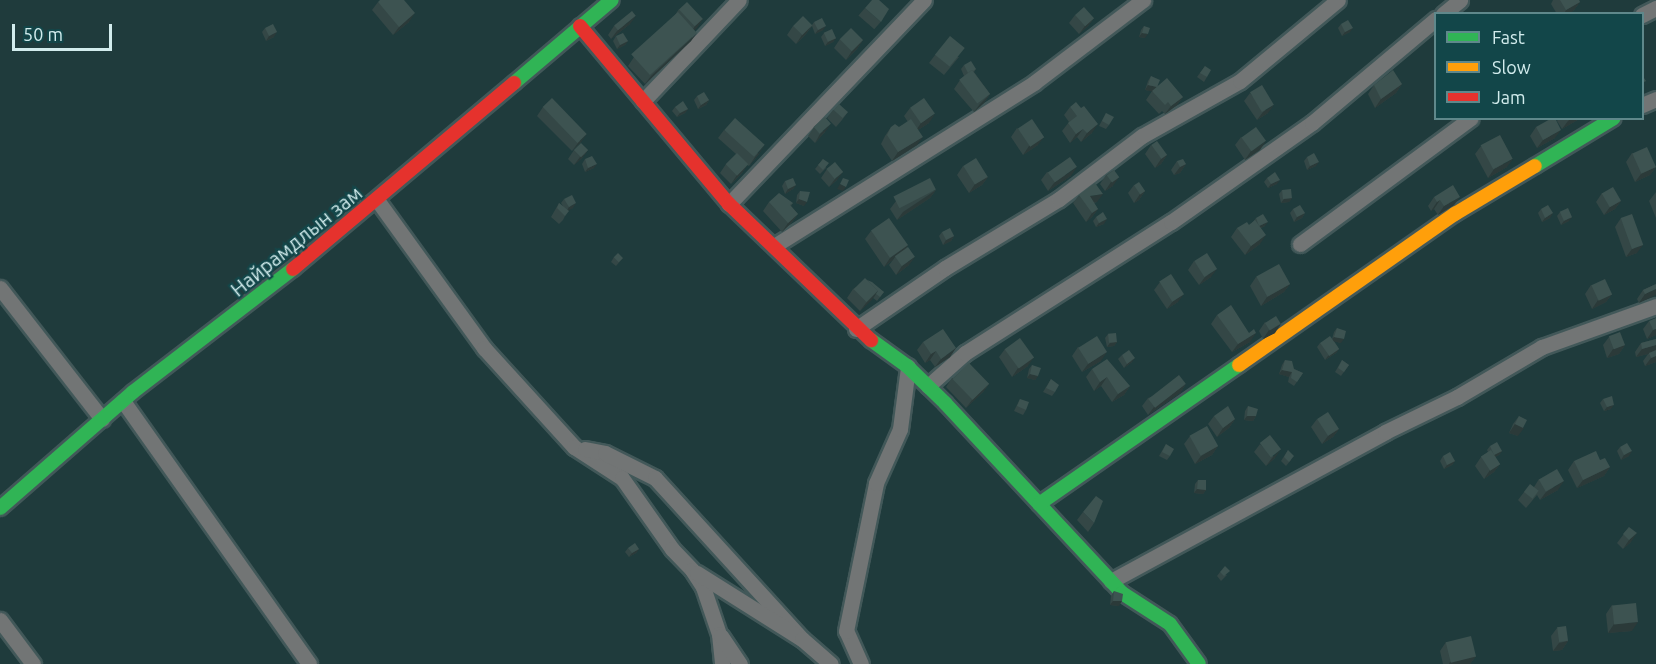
<!DOCTYPE html>
<meta charset="utf-8">
<style>
body{margin:0}
#map{position:relative;width:1656px;height:664px;overflow:hidden;background:#1f3b3c;font-family:Ubuntu,sans-serif}
div>[style]{position:absolute}
.roads{filter:drop-shadow(2px 0 #425859) drop-shadow(-2px 0 #425859) drop-shadow(0 2px #425859) drop-shadow(0 -2px #425859)}
.street>*{height:15px;margin:-7.5px;padding:0 7.5px;transform-origin:7.5px;border-radius:7.5px;background:#727575}
.fast>*{height:14px;margin:-7px;padding:0 7px;transform-origin:7px;border-radius:7px;background:#30b455}
.slow>*{height:14px;margin:-7px;padding:0 7px;transform-origin:7px;border-radius:7px;background:#ff9f0a}
.jam>*{height:14px;margin:-7px;padding:0 7px;transform-origin:7px;border-radius:7px;background:#e5322d}
.wall>*{inset:0;background:#344746;transform-origin:0 0}
.shaded-wall>*{inset:0;background:#2b3a39}
.building>*{inset:0;background:#3d5351;transform-origin:0 0}
span{translate:-50% -50%;white-space:nowrap;text-align:center;line-height:1.15;-webkit-text-stroke:4.5px #124649;paint-order:stroke}
.street-label{font-size:20px;color:#d2eced}
.legend{position:absolute;left:1434px;top:12px;width:210px;height:108px;box-sizing:border-box;background:#124649;border:2px solid #5f888b;margin:0;padding:8px 10px;list-style:none;font-size:18px;color:#d2eced}
.legend li{display:flex;align-items:center;gap:12px;height:30px}
.legend b{width:30px;border:2px solid #5f888b}
.scale{position:absolute;left:12px;top:24px;width:100px;height:27px;box-sizing:border-box;border:3px solid #d2eced;border-top:0;padding-left:8px;font-size:18px;line-height:21px;white-space:nowrap;color:#d2eced;-webkit-text-stroke:4px #124649;paint-order:stroke}
</style>
<div id="map">
<div class="roads">
<div class="street">
<div style="left:1443px;top:14px;width:22px;rotate:-39deg"></div>
<div style="left:1642px;top:15px;width:16px;rotate:-27deg"></div>
<div style="left:643px;top:101px;width:139px;rotate:-46.5deg"></div>
<div style="left:1642px;top:105px;width:15px;rotate:-23deg"></div>
<div style="left:377px;top:200px;width:183px;rotate:54.1deg"></div>
<div style="left:484px;top:348px;width:134px;rotate:47.7deg"></div>
<div style="left:574px;top:447px;width:57px;rotate:32.9deg"></div>
<div style="left:622px;top:478px;width:87px;rotate:54.8deg"></div>
<div style="left:672px;top:549px;width:29px;rotate:46deg"></div>
<div style="left:692px;top:570px;width:20px;rotate:57deg"></div>
<div style="left:703px;top:587px;width:50px;rotate:71.2deg"></div>
<div style="left:719px;top:634px;width:30px;rotate:84deg"></div>
<div style="left:729px;top:204px;width:282px;rotate:-46.3deg"></div>
<div style="left:1300px;top:244px;width:212px;rotate:-36.4deg"></div>
<div style="left:774px;top:246px;width:308px;rotate:-32.1deg"></div>
<div style="left:1035px;top:82px;width:136px;rotate:-37.2deg"></div>
<div style="left:0;top:288px;width:166px;rotate:52.1deg"></div>
<div style="left:856px;top:329px;width:108px;rotate:-34.4deg"></div>
<div style="left:945px;top:268px;width:133px;rotate:-31.2deg"></div>
<div style="left:1059px;top:199px;width:104px;rotate:-37.2deg"></div>
<div style="left:1142px;top:136px;width:112px;rotate:-29.3deg"></div>
<div style="left:1240px;top:81px;width:127px;rotate:-39.6deg"></div>
<div style="left:928px;top:386px;width:50px;rotate:-41.7deg"></div>
<div style="left:965px;top:353px;width:244px;rotate:-32.5deg"></div>
<div style="left:1171px;top:222px;width:172px;rotate:-35.1deg"></div>
<div style="left:1312px;top:123px;width:162px;rotate:-40deg"></div>
<div style="left:123px;top:401px;width:322px;rotate:54.7deg"></div>
<div style="left:585px;top:449px;width:20px;rotate:11deg"></div>
<div style="left:605px;top:453px;width:56px;rotate:26.6deg"></div>
<div style="left:655px;top:478px;width:218px;rotate:47.6deg"></div>
<div style="left:697px;top:573px;width:124px;rotate:32.2deg"></div>
<div style="left:802px;top:639px;width:38px;rotate:41deg"></div>
<div style="left:1111px;top:581px;width:312px;rotate:-28.5deg"></div>
<div style="left:1385px;top:432px;width:80px;rotate:-25.9deg"></div>
<div style="left:1457px;top:397px;width:99px;rotate:-30.5deg"></div>
<div style="left:1542px;top:347px;width:121px;rotate:-19.8deg"></div>
<div style="left:0;top:620px;width:55px;rotate:53.1deg"></div>
<div style="left:721px;top:636px;width:34px;rotate:56deg"></div>
<div style="left:861px;top:664px;width:36px;rotate:-114deg"></div>
<div style="left:846px;top:631px;width:151px;rotate:-78.5deg"></div>
<div style="left:876px;top:483px;width:59px;rotate:-66deg"></div>
<div style="left:900px;top:429px;width:63px;rotate:-82.6deg"></div>
</div>
<div class="fast">
<div style="left:514px;top:83px;width:128px;rotate:-40.3deg"></div>
<div style="left:1535px;top:166px;width:92px;rotate:-31.3deg"></div>
<div style="left:871px;top:340px;width:44px;rotate:35.8deg"></div>
<div style="left:907px;top:366px;width:53px;rotate:44.2deg"></div>
<div style="left:945px;top:403px;width:260px;rotate:47deg"></div>
<div style="left:1122px;top:593px;width:57px;rotate:32.9deg"></div>
<div style="left:1170px;top:624px;width:49px;rotate:54.1deg"></div>
<div style="left:1039px;top:504px;width:244px;rotate:-34.8deg"></div>
<div style="left:0;top:508px;width:176px;rotate:-41.1deg"></div>
<div style="left:133px;top:392px;width:202px;rotate:-37.6deg"></div>
</div>
<div class="slow">
<div style="left:1239px;top:365px;width:264px;rotate:-35deg"></div>
<div style="left:1455px;top:214px;width:93px;rotate:-31deg"></div>
</div>
<div class="jam">
<div style="left:580px;top:26px;width:232px;rotate:50.1deg"></div>
<div style="left:729px;top:204px;width:197px;rotate:43.8deg"></div>
<div style="left:293px;top:269px;width:289px;rotate:-40.1deg"></div>
</div>
</div>
<div class="wall">
<div style="clip-path:polygon(1553px 0,1579px 0,1580px 2px,1574px 10px,1569px 14px,1557px 14px,1551px 4px)"></div>
<div style="clip-path:polygon(378px 2px,409px 22px,393px 35px,372px 10px)"></div>
<div style="left:865px;top:8px;width:21px;height:10px;rotate:41deg"></div>
<div style="clip-path:polygon(679px 9px,703px 19px,694px 30px,691px 41px,645px 84px,628px 66px,634px 57px,673px 18px)"></div>
<div style="clip-path:polygon(1075px 15px,1094px 18px,1088px 26px,1079px 34px,1069px 23px)"></div>
<div style="clip-path:polygon(814px 22px,823px 30px,815px 34px,812px 26px,806px 34px,796px 44px,787px 35px,793px 26px,812px 25px)"></div>
<div style="clip-path:polygon(630px 24px,611px 39px,608px 35px,614px 26px)"></div>
<div style="clip-path:polygon(1341px 24px,1350px 32px,1342px 36px,1338px 28px)"></div>
<div style="clip-path:polygon(1144px 26px,1145px 38px,1139px 37px,1141px 30px)"></div>
<div style="clip-path:polygon(265px 28px,274px 37px,266px 41px,262px 32px)"></div>
<div style="clip-path:polygon(824px 33px,836px 38px,833px 42px,825px 46px,821px 37px)"></div>
<div style="clip-path:polygon(616px 36px,628px 41px,625px 45px,617px 49px,613px 41px)"></div>
<div style="clip-path:polygon(840px 39px,863px 40px,857px 49px,846px 60px,834px 48px)"></div>
<div style="clip-path:polygon(935px 55px,959px 57px,944px 75px,929px 63px)"></div>
<div style="clip-path:polygon(964px 65px,976px 69px,974px 72px,990px 94px,984px 103px,974px 112px,954px 89px,960px 80px,964px 76px,961px 69px)"></div>
<div style="clip-path:polygon(1205px 66px,1207px 77px,1204px 82px,1197px 77px)"></div>
<div style="clip-path:polygon(1151px 76px,1158px 86px,1183px 97px,1177px 105px,1165px 114px,1162px 111px,1159px 114px,1146px 100px,1152px 91px,1145px 90px,1148px 81px)"></div>
<div style="clip-path:polygon(1402px 84px,1396px 93px,1375px 108px,1368px 94px,1374px 85px)"></div>
<div style="clip-path:polygon(1250px 93px,1268px 113px,1257px 120px,1244px 101px)"></div>
<div style="clip-path:polygon(697px 96px,709px 100px,706px 105px,698px 109px,694px 100px)"></div>
<div style="clip-path:polygon(543px 107px,581px 142px,572px 151px,537px 116px)"></div>
<div style="clip-path:polygon(675px 107px,688px 109px,685px 113px,677px 117px,672px 111px)"></div>
<div style="clip-path:polygon(1070px 107px,1092px 133px,1081px 142px,1077px 137px,1070px 143px,1062px 131px,1069px 122px,1064px 115px)"></div>
<div style="clip-path:polygon(910px 108px,929px 123px,918px 130px,917px 145px,892px 161px,881px 144px,885px 136px,891px 127px,899px 127px,908px 122px,904px 116px)"></div>
<div style="clip-path:polygon(833px 110px,848px 112px,842px 120px,836px 127px,827px 118px)"></div>
<div style="clip-path:polygon(1106px 113px,1109px 125px,1106px 129px,1099px 126px)"></div>
<div style="clip-path:polygon(1559px 118px,1581px 118px,1562px 129px,1557px 121px)"></div>
<div style="clip-path:polygon(814px 127px,825px 132px,815px 143px,808px 136px)"></div>
<div style="clip-path:polygon(1536px 127px,1555px 138px,1537px 148px,1530px 136px)"></div>
<div style="clip-path:polygon(1017px 128px,1038px 145px,1023px 155px,1011px 137px)"></div>
<div style="clip-path:polygon(724px 130px,759px 154px,749px 166px,747px 165px,742px 173px,731px 184px,720px 173px,726px 164px,736px 154px,718px 138px)"></div>
<div style="clip-path:polygon(1241px 137px,1260px 150px,1245px 160px,1235px 145px)"></div>
<div style="clip-path:polygon(1151px 145px,1167px 155px,1161px 164px,1155px 168px,1145px 154px)"></div>
<div style="clip-path:polygon(1481px 146px,1507px 167px,1488px 178px,1475px 154px)"></div>
<div style="clip-path:polygon(574px 150px,588px 150px,582px 158px,574px 165px,568px 159px)"></div>
<div style="clip-path:polygon(1632px 153px,1656px 167px,1650px 175px,1635px 182px,1626px 162px)"></div>
<div style="clip-path:polygon(1307px 157px,1316px 166px,1307px 170px,1304px 161px)"></div>
<div style="clip-path:polygon(585px 159px,594px 168px,585px 172px,582px 164px)"></div>
<div style="clip-path:polygon(823px 159px,826px 168px,820px 174px,815px 169px)"></div>
<div style="clip-path:polygon(1177px 161px,1186px 164px,1180px 173px,1174px 175px,1171px 170px)"></div>
<div style="clip-path:polygon(963px 166px,988px 177px,982px 185px,969px 193px,957px 175px)"></div>
<div style="clip-path:polygon(827px 169px,837px 180px,829px 187px,821px 178px)"></div>
<div style="clip-path:polygon(1114px 170px,1113px 186px,1105px 191px,1100px 184px,1106px 175px)"></div>
<div style="clip-path:polygon(1047px 172px,1071px 176px,1048px 191px,1041px 180px)"></div>
<div style="clip-path:polygon(1267px 178px,1277px 184px,1268px 188px,1264px 182px)"></div>
<div style="clip-path:polygon(785px 181px,796px 185px,793px 189px,785px 194px,782px 186px)"></div>
<div style="clip-path:polygon(1134px 185px,1145px 191px,1139px 200px,1134px 203px,1128px 193px)"></div>
<div style="clip-path:polygon(936px 190px,930px 198px,897px 220px,890px 209px,896px 201px)"></div>
<div style="clip-path:polygon(1282px 190px,1292px 198px,1289px 202px,1281px 203px,1279px 194px)"></div>
<div style="clip-path:polygon(800px 191px,804px 206px,796px 203px,797px 195px)"></div>
<div style="clip-path:polygon(1656px 192px,1656px 218px,1649px 201px)"></div>
<div style="clip-path:polygon(1602px 193px,1621px 201px,1615px 209px,1604px 215px,1596px 202px)"></div>
<div style="clip-path:polygon(1079px 195px,1097px 202px,1094px 203px,1098px 209px,1092px 217px,1086px 222px,1073px 203px)"></div>
<div style="clip-path:polygon(1434px 197px,1454px 205px,1438px 215px,1434px 209px,1431px 211px,1428px 206px)"></div>
<div style="clip-path:polygon(564px 199px,573px 208px,568px 210px,563px 220px,559px 224px,551px 217px,559px 203px,563px 206px,561px 203px)"></div>
<div style="clip-path:polygon(769px 202px,793px 203px,791px 206px,798px 214px,792px 222px,782px 232px,763px 211px)"></div>
<div style="clip-path:polygon(1293px 209px,1305px 213px,1302px 218px,1294px 222px,1290px 213px)"></div>
<div style="clip-path:polygon(1541px 209px,1550px 218px,1542px 222px,1538px 213px)"></div>
<div style="clip-path:polygon(1560px 212px,1569px 221px,1561px 225px,1557px 216px)"></div>
<div style="clip-path:polygon(1096px 217px,1104px 224px,1096px 227px,1093px 221px)"></div>
<div style="clip-path:polygon(1256px 218px,1265px 226px,1261px 228px,1260px 244px,1245px 255px,1231px 237px,1237px 228px,1249px 225px,1253px 222px)"></div>
<div style="clip-path:polygon(1621px 218px,1637px 253px,1626px 257px,1615px 227px)"></div>
<div style="clip-path:polygon(871px 231px,908px 245px,905px 250px,909px 265px,896px 275px,889px 265px,893px 260px,884px 267px,865px 239px)"></div>
<div style="clip-path:polygon(942px 232px,954px 236px,951px 241px,943px 245px,939px 236px)"></div>
<div style="clip-path:polygon(614px 257px,623px 258px,616px 266px,611px 262px)"></div>
<div style="clip-path:polygon(1194px 261px,1211px 277px,1199px 285px,1188px 270px)"></div>
<div style="clip-path:polygon(1256px 277px,1290px 284px,1284px 292px,1261px 306px,1250px 286px)"></div>
<div style="clip-path:polygon(867px 280px,884px 292px,877px 301px,873px 298px,860px 311px,847px 298px,853px 289px)"></div>
<div style="clip-path:polygon(1160px 282px,1178px 302px,1167px 309px,1154px 290px)"></div>
<div style="clip-path:polygon(1656px 284px,1639px 303px,1637px 299px,1643px 290px)"></div>
<div style="clip-path:polygon(1591px 285px,1612px 294px,1606px 302px,1592px 309px,1585px 294px)"></div>
<div style="clip-path:polygon(1217px 315px,1250px 342px,1232px 352px,1211px 324px)"></div>
<div style="clip-path:polygon(1649px 321px,1656px 335px,1647px 339px,1643px 329px)"></div>
<div style="clip-path:polygon(1265px 322px,1275px 333px,1263px 339px,1259px 331px)"></div>
<div style="clip-path:polygon(1337px 328px,1341px 343px,1334px 341px,1339px 349px,1336px 353px,1325px 360px,1317px 347px,1320px 343px,1332px 339px,1334px 332px)"></div>
<div style="clip-path:polygon(1108px 334px,1117px 342px,1114px 346px,1107px 347px,1105px 338px)"></div>
<div style="clip-path:polygon(1609px 337px,1625px 345px,1619px 354px,1607px 358px,1603px 345px)"></div>
<div style="clip-path:polygon(1656px 339px,1656px 362px,1645px 366px,1643px 361px,1648px 354px,1636px 357px,1635px 352px,1641px 343px)"></div>
<div style="clip-path:polygon(923px 342px,950px 357px,935px 367px,930px 360px,925px 363px,917px 350px)"></div>
<div style="clip-path:polygon(1078px 347px,1101px 361px,1082px 372px,1072px 356px)"></div>
<div style="clip-path:polygon(1005px 349px,1028px 366px,1012px 377px,999px 357px)"></div>
<div style="clip-path:polygon(1122px 355px,1132px 362px,1124px 368px,1118px 359px)"></div>
<div style="clip-path:polygon(1285px 360px,1294px 369px,1303px 373px,1294px 386px,1288px 382px,1289px 377px,1279px 374px,1282px 365px)"></div>
<div style="clip-path:polygon(1342px 360px,1349px 365px,1341px 376px,1335px 372px)"></div>
<div style="clip-path:polygon(1032px 365px,1038px 376px,1035px 380px,1027px 378px,1029px 369px)"></div>
<div style="clip-path:polygon(1092px 369px,1130px 386px,1124px 395px,1112px 402px,1101px 386px,1094px 391px,1086px 377px)"></div>
<div style="clip-path:polygon(952px 378px,989px 384px,983px 392px,966px 408px,946px 387px)"></div>
<div style="clip-path:polygon(1051px 379px,1055px 392px,1052px 396px,1043px 392px)"></div>
<div style="clip-path:polygon(1186px 384px,1180px 393px,1148px 415px,1142px 406px,1148px 398px)"></div>
<div style="clip-path:polygon(1020px 399px,1026px 410px,1023px 415px,1014px 411px)"></div>
<div style="clip-path:polygon(1603px 399px,1611px 409px,1604px 411px,1600px 403px)"></div>
<div style="clip-path:polygon(1248px 406px,1256px 416px,1253px 421px,1244px 420px,1245px 411px)"></div>
<div style="clip-path:polygon(1214px 416px,1235px 419px,1229px 428px,1217px 437px,1208px 424px)"></div>
<div style="clip-path:polygon(1519px 416px,1518px 436px,1509px 433px,1513px 424px)"></div>
<div style="clip-path:polygon(1317px 419px,1339px 429px,1333px 437px,1322px 444px,1311px 427px)"></div>
<div style="clip-path:polygon(1190px 436px,1218px 446px,1212px 455px,1195px 464px,1184px 444px)"></div>
<div style="clip-path:polygon(1166px 444px,1170px 456px,1167px 460px,1159px 456px)"></div>
<div style="clip-path:polygon(1260px 444px,1275px 458px,1266px 466px,1254px 452px)"></div>
<div style="clip-path:polygon(1490px 446px,1502px 451px,1499px 455px,1495px 457px,1500px 464px,1494px 472px,1484px 479px,1475px 466px,1481px 457px,1488px 452px,1487px 450px)"></div>
<div style="clip-path:polygon(1620px 447px,1629px 456px,1621px 460px,1617px 451px)"></div>
<div style="clip-path:polygon(1288px 450px,1291px 460px,1286px 466px,1281px 461px)"></div>
<div style="clip-path:polygon(1443px 456px,1455px 461px,1452px 465px,1444px 469px,1440px 461px)"></div>
<div style="clip-path:polygon(1600px 460px,1610px 467px,1604px 476px,1577px 488px,1568px 470px,1574px 461px)"></div>
<div style="clip-path:polygon(1539px 479px,1558px 490px,1540px 500px,1537px 495px,1526px 508px,1518px 500px,1524px 492px,1534px 487px)"></div>
<div style="clip-path:polygon(1198px 480px,1206px 490px,1203px 494px,1194px 493px,1195px 484px)"></div>
<div style="clip-path:polygon(1083px 512px,1094px 523px,1088px 532px,1077px 520px)"></div>
<div style="clip-path:polygon(1629px 527px,1631px 542px,1623px 549px,1617px 543px)"></div>
<div style="clip-path:polygon(628px 548px,639px 549px,636px 553px,629px 557px,625px 552px)"></div>
<div style="clip-path:polygon(1220px 572px,1227px 575px,1221px 581px,1217px 576px)"></div>
<div style="clip-path:polygon(1114px 591px,1119px 606px,1110px 605px,1111px 596px)"></div>
<div style="clip-path:polygon(1612px 605px,1632px 631px,1608px 633px,1606px 614px)"></div>
<div style="clip-path:polygon(1557px 628px,1568px 641px,1562px 650px,1553px 651px,1551px 636px)"></div>
<div style="clip-path:polygon(1446px 642px,1476px 656px,1470px 664px,1443px 664px,1440px 651px)"></div>
</div>
<div class="shaded-wall">
<div style="clip-path:polygon(1580px 2px,1574px 10px,1569px 14px,1564px 14px,1566px 10px)"></div>
<div style="clip-path:polygon(415px 13px,409px 22px,393px 35px,399px 27px)"></div>
<div style="clip-path:polygon(636px 16px,630px 24px,611px 39px,617px 31px)"></div>
<div style="clip-path:polygon(1094px 18px,1088px 26px,1079px 34px,1085px 26px)"></div>
<div style="clip-path:polygon(703px 19px,697px 28px,689px 35px,695px 26px)"></div>
<div style="clip-path:polygon(812px 25px,806px 34px,796px 44px,802px 35px)"></div>
<div style="clip-path:polygon(826px 26px,823px 30px,815px 34px,818px 30px)"></div>
<div style="clip-path:polygon(1353px 28px,1350px 32px,1342px 36px,1345px 32px)"></div>
<div style="clip-path:polygon(277px 32px,274px 37px,266px 41px,269px 36px)"></div>
<div style="clip-path:polygon(697px 33px,691px 41px,645px 84px,651px 76px)"></div>
<div style="clip-path:polygon(1142px 33px,1148px 34px,1145px 38px,1139px 37px)"></div>
<div style="clip-path:polygon(836px 38px,833px 42px,825px 46px,828px 42px)"></div>
<div style="clip-path:polygon(863px 40px,857px 49px,846px 60px,852px 51px)"></div>
<div style="clip-path:polygon(628px 41px,625px 45px,617px 49px,620px 45px)"></div>
<div style="clip-path:polygon(1402px 84px,1396px 93px,1375px 108px,1381px 99px)"></div>
<div style="clip-path:polygon(1148px 85px,1157px 87px,1154px 92px,1145px 90px)"></div>
<div style="clip-path:polygon(990px 94px,984px 103px,974px 112px,980px 104px)"></div>
<div style="clip-path:polygon(1183px 97px,1177px 105px,1165px 114px,1171px 106px)"></div>
<div style="clip-path:polygon(709px 100px,706px 105px,698px 109px,701px 105px)"></div>
<div style="clip-path:polygon(1274px 105px,1268px 113px,1257px 120px,1263px 112px)"></div>
<div style="clip-path:polygon(688px 109px,685px 113px,677px 117px,680px 113px)"></div>
<div style="clip-path:polygon(935px 114px,929px 123px,915px 132px,921px 123px)"></div>
<div style="clip-path:polygon(1572px 118px,1581px 118px,1562px 129px,1568px 121px)"></div>
<div style="clip-path:polygon(831px 124px,825px 132px,815px 143px,820px 134px)"></div>
<div style="clip-path:polygon(1098px 124px,1092px 133px,1081px 142px,1087px 133px)"></div>
<div style="clip-path:polygon(1083px 129px,1077px 137px,1070px 143px,1076px 134px)"></div>
<div style="clip-path:polygon(1561px 130px,1555px 138px,1537px 148px,1543px 140px)"></div>
<div style="clip-path:polygon(587px 134px,581px 142px,572px 151px,578px 143px)"></div>
<div style="clip-path:polygon(923px 137px,917px 145px,892px 161px,898px 152px)"></div>
<div style="clip-path:polygon(1044px 137px,1038px 145px,1023px 155px,1029px 146px)"></div>
<div style="clip-path:polygon(1266px 141px,1260px 150px,1245px 160px,1251px 151px)"></div>
<div style="clip-path:polygon(765px 145px,759px 154px,749px 166px,755px 157px)"></div>
<div style="clip-path:polygon(588px 150px,582px 158px,574px 165px,580px 157px)"></div>
<div style="clip-path:polygon(1167px 155px,1161px 164px,1155px 168px,1161px 159px)"></div>
<div style="clip-path:polygon(1513px 159px,1507px 167px,1488px 178px,1494px 169px)"></div>
<div style="clip-path:polygon(1319px 162px,1316px 166px,1307px 170px,1310px 166px)"></div>
<div style="clip-path:polygon(597px 164px,594px 168px,585px 172px,588px 168px)"></div>
<div style="clip-path:polygon(748px 164px,742px 173px,731px 184px,737px 175px)"></div>
<div style="clip-path:polygon(1186px 164px,1180px 173px,1174px 175px,1180px 167px)"></div>
<div style="clip-path:polygon(1077px 167px,1071px 176px,1048px 191px,1054px 183px)"></div>
<div style="clip-path:polygon(1656px 167px,1650px 175px,1635px 182px,1641px 174px)"></div>
<div style="clip-path:polygon(843px 172px,837px 180px,829px 187px,835px 179px)"></div>
<div style="clip-path:polygon(988px 177px,982px 185px,969px 193px,975px 184px)"></div>
<div style="clip-path:polygon(1119px 177px,1113px 186px,1105px 191px,1111px 182px)"></div>
<div style="clip-path:polygon(1280px 180px,1277px 184px,1268px 188px,1271px 184px)"></div>
<div style="clip-path:polygon(840px 184px,846px 187px,843px 191px,837px 189px)"></div>
<div style="clip-path:polygon(796px 185px,793px 189px,785px 194px,788px 189px)"></div>
<div style="clip-path:polygon(936px 190px,930px 198px,897px 220px,903px 212px)"></div>
<div style="clip-path:polygon(1145px 191px,1139px 200px,1134px 203px,1140px 194px)"></div>
<div style="clip-path:polygon(1103px 194px,1097px 202px,1085px 204px,1090px 196px)"></div>
<div style="clip-path:polygon(1460px 197px,1454px 205px,1438px 215px,1444px 206px)"></div>
<div style="clip-path:polygon(1292px 198px,1289px 202px,1281px 203px,1284px 199px)"></div>
<div style="clip-path:polygon(799px 199px,807px 202px,804px 206px,796px 203px)"></div>
<div style="clip-path:polygon(1440px 200px,1434px 209px,1431px 211px,1437px 202px)"></div>
<div style="clip-path:polygon(1621px 201px,1615px 209px,1604px 215px,1610px 207px)"></div>
<div style="clip-path:polygon(576px 203px,573px 208px,566px 212px,569px 207px)"></div>
<div style="clip-path:polygon(1098px 209px,1092px 217px,1086px 222px,1092px 213px)"></div>
<div style="clip-path:polygon(1305px 213px,1302px 218px,1294px 222px,1297px 217px)"></div>
<div style="clip-path:polygon(1553px 213px,1550px 218px,1542px 222px,1545px 218px)"></div>
<div style="clip-path:polygon(798px 214px,792px 222px,782px 232px,788px 223px)"></div>
<div style="clip-path:polygon(1572px 217px,1569px 221px,1561px 225px,1564px 221px)"></div>
<div style="clip-path:polygon(1107px 219px,1104px 224px,1096px 227px,1099px 223px)"></div>
<div style="clip-path:polygon(1268px 222px,1265px 226px,1256px 230px,1259px 226px)"></div>
<div style="clip-path:polygon(1266px 235px,1260px 244px,1245px 255px,1251px 246px)"></div>
<div style="clip-path:polygon(954px 236px,951px 241px,943px 245px,946px 240px)"></div>
<div style="clip-path:polygon(908px 245px,902px 254px,895px 257px,893px 260px,884px 267px,890px 258px)"></div>
<div style="clip-path:polygon(1643px 245px,1637px 253px,1626px 257px,1632px 249px)"></div>
<div style="clip-path:polygon(915px 257px,909px 265px,896px 275px,902px 266px)"></div>
<div style="clip-path:polygon(1217px 269px,1211px 277px,1199px 285px,1205px 277px)"></div>
<div style="clip-path:polygon(1290px 284px,1284px 292px,1261px 306px,1267px 297px)"></div>
<div style="clip-path:polygon(1656px 289px,1656px 295px,1639px 303px,1645px 294px)"></div>
<div style="clip-path:polygon(878px 291px,872px 300px,860px 311px,866px 303px)"></div>
<div style="clip-path:polygon(1184px 294px,1178px 302px,1167px 309px,1173px 301px)"></div>
<div style="clip-path:polygon(1612px 294px,1606px 302px,1592px 309px,1598px 300px)"></div>
<div style="clip-path:polygon(1281px 324px,1275px 333px,1263px 339px,1269px 330px)"></div>
<div style="clip-path:polygon(1656px 329px,1656px 335px,1647px 339px,1653px 330px)"></div>
<div style="clip-path:polygon(1256px 333px,1250px 342px,1232px 352px,1238px 344px)"></div>
<div style="clip-path:polygon(1334px 337px,1344px 339px,1341px 343px,1331px 341px)"></div>
<div style="clip-path:polygon(1117px 342px,1114px 346px,1107px 347px,1110px 343px)"></div>
<div style="clip-path:polygon(1625px 345px,1619px 354px,1607px 358px,1613px 349px)"></div>
<div style="clip-path:polygon(1656px 345px,1656px 352px,1636px 357px,1642px 349px)"></div>
<div style="clip-path:polygon(956px 348px,950px 357px,935px 367px,941px 359px)"></div>
<div style="clip-path:polygon(1339px 349px,1336px 353px,1325px 360px,1328px 356px)"></div>
<div style="clip-path:polygon(936px 351px,930px 360px,925px 363px,931px 354px)"></div>
<div style="clip-path:polygon(1107px 352px,1101px 361px,1082px 372px,1088px 364px)"></div>
<div style="clip-path:polygon(1656px 356px,1656px 362px,1645px 366px,1651px 358px)"></div>
<div style="clip-path:polygon(1034px 357px,1028px 366px,1012px 377px,1018px 368px)"></div>
<div style="clip-path:polygon(1135px 358px,1132px 362px,1124px 368px,1127px 364px)"></div>
<div style="clip-path:polygon(1282px 370px,1292px 372px,1289px 377px,1279px 374px)"></div>
<div style="clip-path:polygon(1030px 374px,1038px 376px,1035px 380px,1027px 378px)"></div>
<div style="clip-path:polygon(1107px 377px,1101px 386px,1094px 391px,1100px 382px)"></div>
<div style="clip-path:polygon(989px 384px,983px 392px,966px 408px,972px 400px)"></div>
<div style="clip-path:polygon(1186px 384px,1180px 393px,1148px 415px,1154px 407px)"></div>
<div style="clip-path:polygon(1130px 386px,1124px 395px,1112px 402px,1118px 394px)"></div>
<div style="clip-path:polygon(1614px 405px,1611px 409px,1604px 411px,1607px 407px)"></div>
<div style="clip-path:polygon(1247px 416px,1256px 416px,1253px 421px,1244px 420px)"></div>
<div style="clip-path:polygon(1235px 419px,1229px 428px,1217px 437px,1223px 428px)"></div>
<div style="clip-path:polygon(1515px 424px,1524px 428px,1518px 436px,1509px 433px)"></div>
<div style="clip-path:polygon(1339px 429px,1333px 437px,1322px 444px,1328px 436px)"></div>
<div style="clip-path:polygon(1218px 446px,1212px 455px,1195px 464px,1201px 456px)"></div>
<div style="clip-path:polygon(1281px 449px,1275px 458px,1266px 466px,1272px 458px)"></div>
<div style="clip-path:polygon(1502px 451px,1499px 455px,1491px 459px,1494px 455px)"></div>
<div style="clip-path:polygon(1632px 451px,1629px 456px,1621px 460px,1624px 455px)"></div>
<div style="clip-path:polygon(1455px 461px,1452px 465px,1444px 469px,1447px 465px)"></div>
<div style="clip-path:polygon(1500px 464px,1494px 472px,1484px 479px,1490px 470px)"></div>
<div style="clip-path:polygon(1610px 467px,1604px 476px,1577px 488px,1583px 480px)"></div>
<div style="clip-path:polygon(1564px 481px,1558px 490px,1540px 500px,1546px 492px)"></div>
<div style="clip-path:polygon(1197px 489px,1206px 490px,1203px 494px,1194px 493px)"></div>
<div style="clip-path:polygon(1637px 533px,1631px 542px,1623px 549px,1629px 540px)"></div>
<div style="clip-path:polygon(639px 549px,636px 553px,629px 557px,632px 553px)"></div>
<div style="clip-path:polygon(1113px 601px,1122px 601px,1119px 606px,1110px 605px)"></div>
<div style="clip-path:polygon(1638px 622px,1632px 631px,1608px 633px,1614px 624px)"></div>
<div style="clip-path:polygon(1568px 641px,1562px 650px,1553px 651px,1559px 643px)"></div>
<div style="clip-path:polygon(1476px 656px,1470px 664px,1449px 664px,1450px 662px)"></div>
</div>
<div class="building">
<div style="clip-path:polygon(380px 0,404px 0,415px 13px,399px 27px,378px 2px)"></div>
<div style="clip-path:polygon(872px 0,879px 0,889px 9px,881px 22px,865px 8px)"></div>
<div style="clip-path:polygon(1560px 0,1579px 0,1580px 2px,1566px 10px)"></div>
<div style="left:687px;top:2px;width:23px;height:11px;rotate:47deg"></div>
<div style="left:1084px;top:7px;width:15px;height:12px;rotate:48deg"></div>
<div style="left:632px;top:11px;width:6px;height:23px;rotate:51deg"></div>
<div style="left:678px;top:12px;width:28px;height:63px;rotate:48deg"></div>
<div style="left:803px;top:16px;width:13px;height:14px;rotate:45deg"></div>
<div style="left:822px;top:18px;width:9px;height:9px;rotate:63deg"></div>
<div style="clip-path:polygon(1348px 20px,1353px 28px,1345px 32px,1341px 24px)"></div>
<div style="left:273px;top:24px;width:9px;height:9px;rotate:63deg"></div>
<div style="clip-path:polygon(1144px 26px,1150px 28px,1148px 34px,1142px 33px)"></div>
<div style="left:851px;top:28px;width:17px;height:16px;rotate:45deg"></div>
<div style="left:832px;top:29px;width:10px;height:9px;rotate:66deg"></div>
<div style="clip-path:polygon(623px 33px,628px 41px,620px 45px,616px 36px)"></div>
<div style="left:950px;top:36px;width:19px;height:24px;rotate:39deg"></div>
<div style="clip-path:polygon(971px 61px,976px 69px,973px 71px,972px 70px,968px 73px,964px 65px)"></div>
<div style="clip-path:polygon(1205px 66px,1211px 70px,1207px 77px,1200px 73px)"></div>
<div style="left:972px;top:70px;width:30px;height:16px;rotate:53deg"></div>
<div style="clip-path:polygon(1393px 70px,1402px 84px,1381px 99px,1374px 85px)"></div>
<div style="clip-path:polygon(1642px 75px,1646px 81px,1642px 83px)"></div>
<div style="clip-path:polygon(1151px 76px,1160px 80px,1157px 87px,1148px 85px)"></div>
<div style="clip-path:polygon(1167px 78px,1183px 97px,1171px 106px,1168px 102px,1165px 105px,1152px 91px)"></div>
<div style="left:1262px;top:85px;width:23px;height:14px;rotate:59deg"></div>
<div style="clip-path:polygon(704px 92px,709px 100px,701px 105px,697px 96px)"></div>
<div style="left:552px;top:98px;width:50px;height:13px;rotate:46deg"></div>
<div style="left:924px;top:98px;width:19px;height:17px;rotate:55deg"></div>
<div style="clip-path:polygon(683px 101px,688px 109px,680px 113px,675px 107px)"></div>
<div style="clip-path:polygon(1076px 102px,1081px 108px,1084px 106px,1098px 124px,1087px 133px,1083px 129px,1076px 134px,1068px 123px,1077px 116px,1070px 107px)"></div>
<div style="left:839px;top:104px;width:12px;height:8px;rotate:42deg"></div>
<div style="clip-path:polygon(1106px 113px,1114px 117px,1109px 125px,1102px 121px)"></div>
<div style="left:825px;top:117px;width:9px;height:15px;rotate:49deg"></div>
<div style="left:735px;top:118px;width:40px;height:16px;rotate:42deg"></div>
<div style="clip-path:polygon(1552px 118px,1555px 118px,1561px 130px,1543px 140px,1536px 127px)"></div>
<div style="clip-path:polygon(911px 119px,923px 137px,898px 152px,887px 135px,891px 127px,895px 124px,899px 127px)"></div>
<div style="left:1032px;top:119px;width:22px;height:17px;rotate:56deg"></div>
<div style="left:1256px;top:127px;width:17px;height:18px;rotate:54deg"></div>
<div style="left:1500px;top:135px;width:27px;height:22px;rotate:62deg"></div>
<div style="left:1157px;top:141px;width:17px;height:7px;rotate:54deg"></div>
<div style="left:581px;top:143px;width:10px;height:10px;rotate:45deg"></div>
<div style="left:1647px;top:147px;width:22px;height:16px;rotate:66deg"></div>
<div style="left:737px;top:153px;width:16px;height:16px;rotate:45deg"></div>
<div style="clip-path:polygon(1314px 153px,1319px 162px,1310px 166px,1307px 157px)"></div>
<div style="clip-path:polygon(592px 156px,597px 164px,588px 168px,585px 159px)"></div>
<div style="left:1070px;top:157px;width:12px;height:27px;rotate:55deg"></div>
<div style="left:976px;top:158px;width:22px;height:15px;rotate:58deg"></div>
<div style="clip-path:polygon(823px 159px,829px 163px,823px 170px,818px 165px)"></div>
<div style="clip-path:polygon(1183px 159px,1186px 164px,1180px 167px,1177px 161px)"></div>
<div style="left:835px;top:162px;width:13px;height:11px;rotate:51deg"></div>
<div style="left:1114px;top:170px;width:9px;height:9px;rotate:54deg"></div>
<div style="clip-path:polygon(1275px 172px,1280px 180px,1271px 184px,1267px 178px)"></div>
<div style="clip-path:polygon(793px 178px,796px 185px,788px 189px,785px 181px)"></div>
<div style="clip-path:polygon(843px 178px,849px 180px,846px 187px,840px 184px)"></div>
<div style="left:930px;top:178px;width:13px;height:41px;rotate:63deg"></div>
<div style="left:1139px;top:182px;width:11px;height:6px;rotate:56deg"></div>
<div style="clip-path:polygon(1095px 183px,1103px 194px,1090px 196px,1098px 209px,1092px 213px,1079px 195px)"></div>
<div style="clip-path:polygon(1453px 185px,1460px 197px,1444px 206px,1440px 200px,1437px 202px,1434px 197px)"></div>
<div style="left:1613px;top:187px;width:16px;height:13px;rotate:60deg"></div>
<div style="left:1291px;top:189px;width:9px;height:9px;rotate:84deg"></div>
<div style="clip-path:polygon(800px 191px,810px 192px,807px 202px,799px 199px)"></div>
<div style="clip-path:polygon(779px 193px,793px 203px,790px 205px,798px 214px,788px 223px,769px 202px)"></div>
<div style="clip-path:polygon(572px 195px,576px 203px,569px 207px,564px 199px)"></div>
<div style="clip-path:polygon(559px 203px,569px 211px,565px 216px,557px 208px)"></div>
<div style="clip-path:polygon(1300px 205px,1305px 213px,1297px 217px,1293px 209px)"></div>
<div style="clip-path:polygon(1548px 205px,1553px 213px,1545px 218px,1541px 209px)"></div>
<div style="left:1568px;top:208px;width:10px;height:9px;rotate:66deg"></div>
<div style="clip-path:polygon(1103px 212px,1107px 219px,1099px 223px,1096px 217px)"></div>
<div style="clip-path:polygon(1263px 214px,1268px 222px,1259px 226px,1256px 218px)"></div>
<div style="left:1632px;top:214px;width:33px;height:12px;rotate:70deg"></div>
<div style="left:889px;top:218px;width:33px;height:22px;rotate:55deg"></div>
<div style="clip-path:polygon(1255px 220px,1266px 235px,1251px 246px,1237px 228px,1247px 222px,1249px 225px)"></div>
<div style="left:950px;top:228px;width:9px;height:9px;rotate:63deg"></div>
<div style="left:908px;top:247px;width:12px;height:16px;rotate:55deg"></div>
<div style="left:618px;top:253px;width:7px;height:6px;rotate:45deg"></div>
<div style="left:1207px;top:253px;width:19px;height:15px;rotate:58deg"></div>
<div style="left:1279px;top:264px;width:23px;height:26px;rotate:61deg"></div>
<div style="left:1171px;top:274px;width:24px;height:14px;rotate:57deg"></div>
<div style="left:865px;top:278px;width:18px;height:16px;rotate:45deg"></div>
<div style="left:1605px;top:279px;width:17px;height:15px;rotate:65deg"></div>
<div style="clip-path:polygon(867px 280px,872px 282px,884px 292px,880px 297px,876px 294px,878px 291px)"></div>
<div style="clip-path:polygon(1656px 284px,1656px 289px,1645px 294px,1643px 290px)"></div>
<div style="clip-path:polygon(1231px 305px,1249px 333px,1254px 329px,1256px 333px,1238px 344px,1217px 315px)"></div>
<div style="left:1276px;top:316px;width:9px;height:13px;rotate:58deg"></div>
<div style="clip-path:polygon(1656px 318px,1656px 329px,1653px 330px,1649px 321px)"></div>
<div style="clip-path:polygon(1337px 328px,1346px 331px,1344px 339px,1334px 337px)"></div>
<div style="clip-path:polygon(943px 329px,956px 348px,941px 359px,936px 351px,931px 354px,923px 342px)"></div>
<div style="left:1620px;top:332px;width:14px;height:12px;rotate:69deg"></div>
<div style="left:1116px;top:333px;width:9px;height:8px;rotate:84deg"></div>
<div style="left:1097px;top:336px;width:19px;height:22px;rotate:58deg"></div>
<div style="left:1330px;top:336px;width:16px;height:12px;rotate:55deg"></div>
<div style="left:1020px;top:338px;width:24px;height:19px;rotate:54deg"></div>
<div style="clip-path:polygon(1656px 339px,1656px 345px,1642px 349px,1641px 343px)"></div>
<div style="clip-path:polygon(1129px 350px,1135px 358px,1127px 364px,1122px 355px)"></div>
<div style="clip-path:polygon(1656px 350px,1656px 356px,1651px 358px,1649px 353px)"></div>
<div style="clip-path:polygon(1107px 359px,1130px 386px,1118px 394px,1107px 377px,1100px 382px,1092px 369px)"></div>
<div style="clip-path:polygon(1285px 360px,1292px 361px,1294px 369px,1303px 373px,1297px 382px,1291px 378px,1292px 372px,1282px 370px)"></div>
<div style="clip-path:polygon(1342px 360px,1349px 365px,1344px 372px,1338px 368px)"></div>
<div style="left:969px;top:363px;width:29px;height:23px;rotate:46deg"></div>
<div style="clip-path:polygon(1032px 365px,1041px 368px,1038px 376px,1030px 374px)"></div>
<div style="left:1179px;top:375px;width:11px;height:39px;rotate:52deg"></div>
<div style="clip-path:polygon(1051px 379px,1059px 385px,1055px 392px,1046px 388px)"></div>
<div style="clip-path:polygon(1612px 396px,1614px 405px,1607px 407px,1603px 399px)"></div>
<div style="clip-path:polygon(1020px 399px,1029px 402px,1026px 410px,1017px 406px)"></div>
<div style="clip-path:polygon(1228px 406px,1235px 419px,1223px 428px,1214px 416px)"></div>
<div style="clip-path:polygon(1248px 406px,1258px 409px,1256px 416px,1247px 416px)"></div>
<div style="left:1328px;top:412px;width:20px;height:13px;rotate:57deg"></div>
<div style="left:1519px;top:416px;width:9px;height:9px;rotate:27deg"></div>
<div style="left:1207px;top:426px;width:23px;height:20px;rotate:61deg"></div>
<div style="left:1270px;top:435px;width:18px;height:13px;rotate:52deg"></div>
<div style="clip-path:polygon(1497px 442px,1502px 451px,1494px 455px,1490px 446px)"></div>
<div style="clip-path:polygon(1627px 443px,1632px 451px,1624px 455px,1620px 447px)"></div>
<div style="clip-path:polygon(1166px 444px,1174px 449px,1170px 456px,1162px 452px)"></div>
<div style="clip-path:polygon(1288px 450px,1294px 456px,1289px 462px,1284px 457px)"></div>
<div style="left:1491px;top:450px;width:17px;height:12px;rotate:57deg"></div>
<div style="clip-path:polygon(1596px 451px,1600px 460px,1605px 458px,1610px 467px,1583px 480px,1574px 461px)"></div>
<div style="clip-path:polygon(1450px 452px,1455px 461px,1447px 465px,1443px 456px)"></div>
<div style="left:1557px;top:469px;width:14px;height:21px;rotate:60deg"></div>
<div style="clip-path:polygon(1198px 480px,1206px 480px,1206px 490px,1197px 489px)"></div>
<div style="left:1530px;top:484px;width:11px;height:10px;rotate:38deg"></div>
<div style="clip-path:polygon(1096px 496px,1103px 501px,1094px 523px,1083px 512px)"></div>
<div style="clip-path:polygon(1629px 527px,1637px 533px,1629px 540px,1623px 534px)"></div>
<div style="clip-path:polygon(635px 543px,639px 549px,632px 553px,628px 548px)"></div>
<div style="clip-path:polygon(1225px 566px,1230px 571px,1224px 576px,1220px 572px)"></div>
<div style="clip-path:polygon(1114px 591px,1123px 594px,1122px 601px,1113px 601px)"></div>
<div style="left:1636px;top:603px;width:19px;height:24px;rotate:84deg"></div>
<div style="left:1566px;top:626px;width:15px;height:9px;rotate:82deg"></div>
<div style="left:1471px;top:636px;width:21px;height:26px;rotate:76deg"></div>
</div>
<div class="street-label">
<span style="left:296px;top:241px;rotate:-39deg">Найрамдлын зам</span>
</div>
<ul class="legend">
<li><b style="height:8px;background:#30b455"></b>Fast</li>
<li><b style="height:8px;background:#ff9f0a"></b>Slow</li>
<li><b style="height:8px;background:#e5322d"></b>Jam</li>
</ul>
<div class="scale">50 m</div>
</div>
